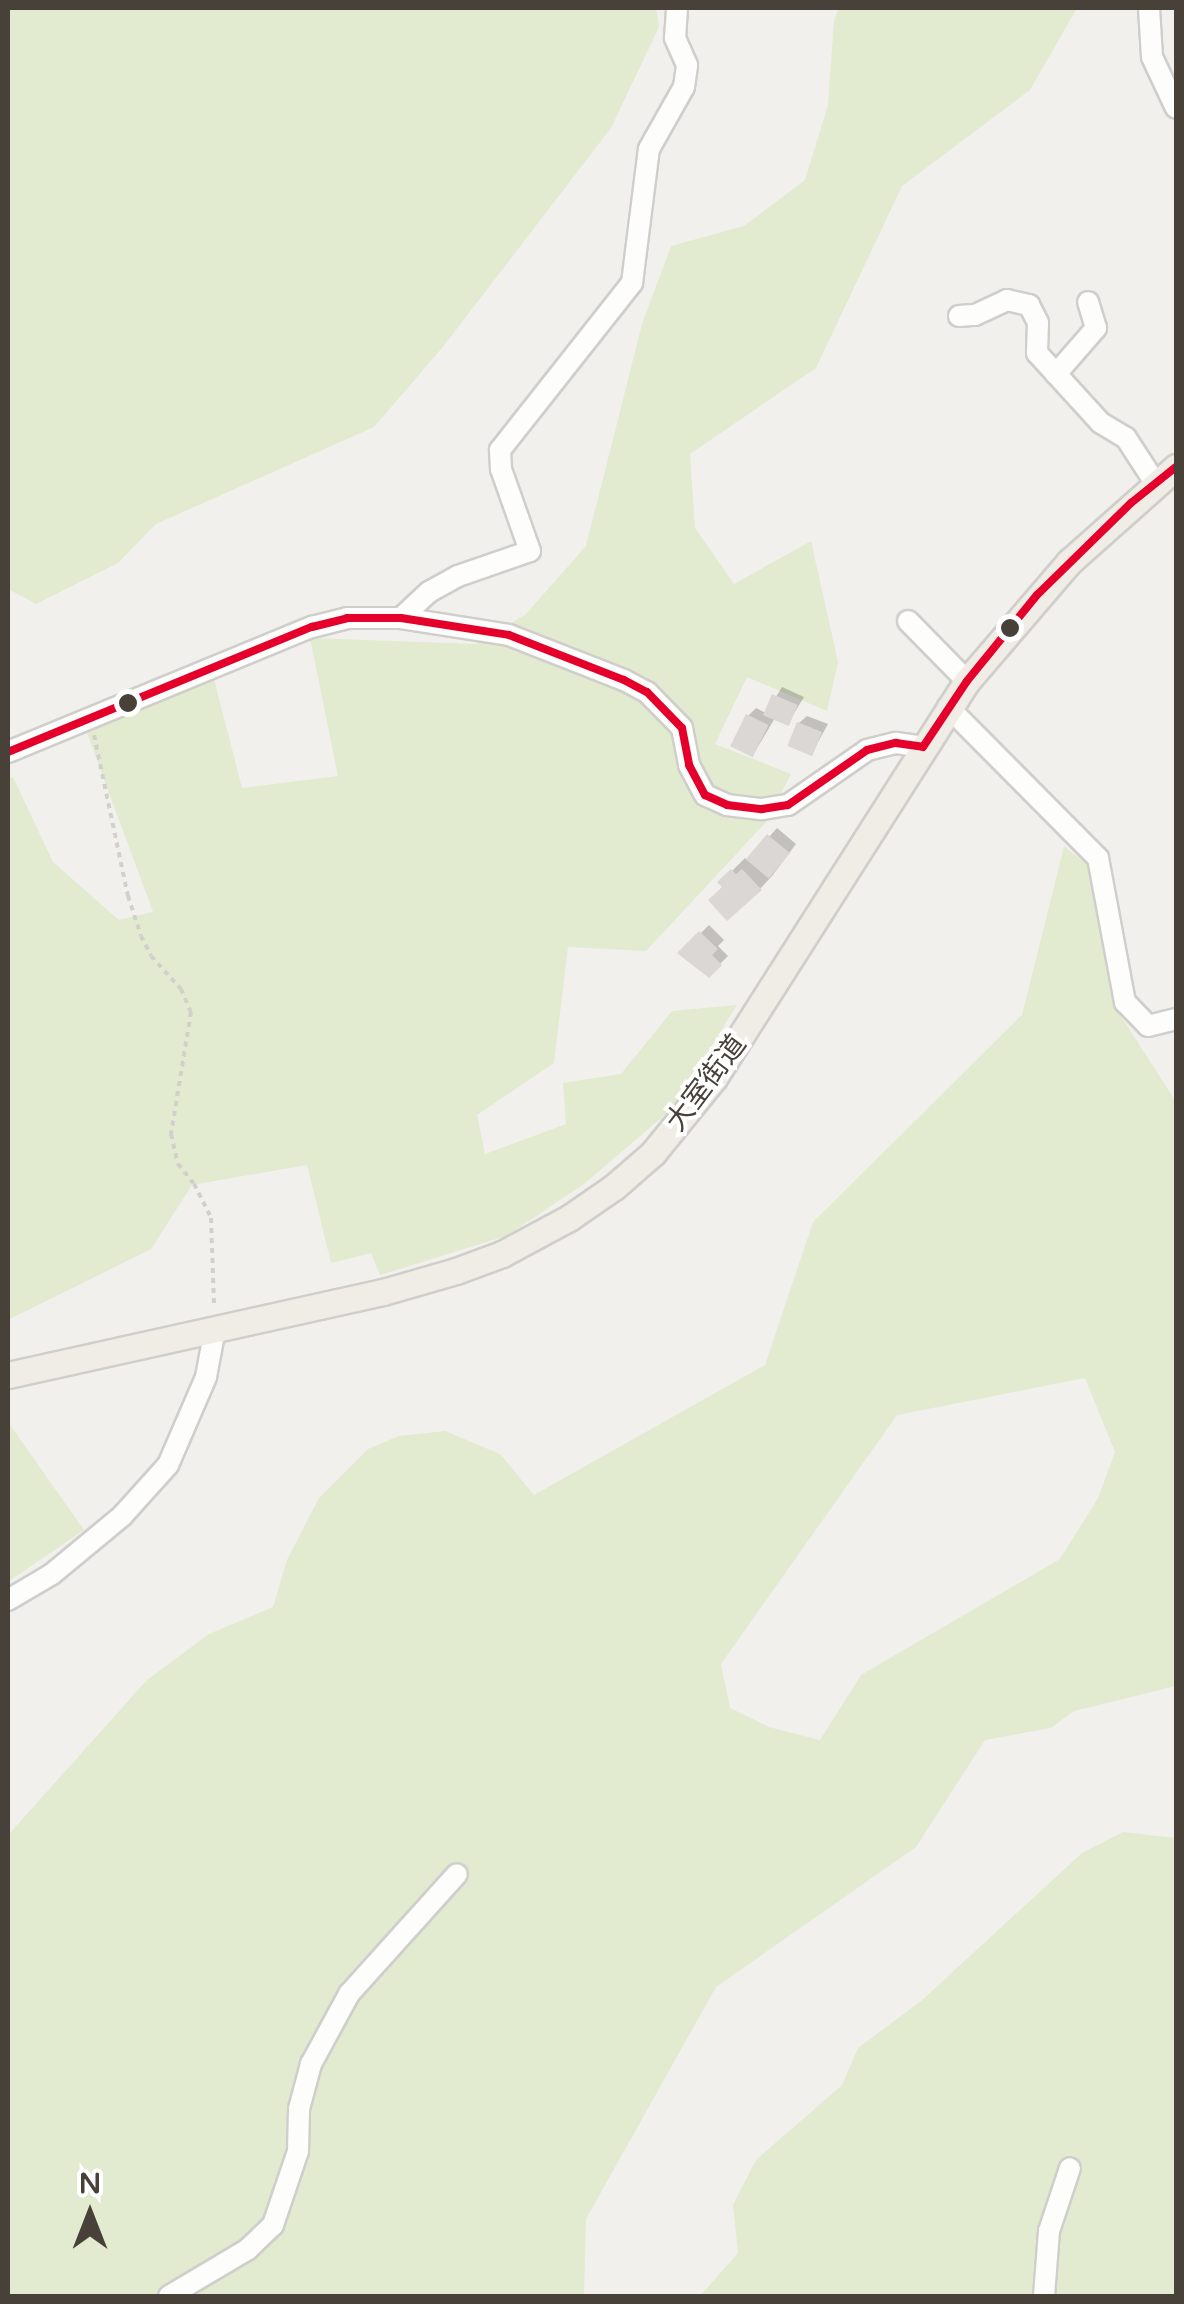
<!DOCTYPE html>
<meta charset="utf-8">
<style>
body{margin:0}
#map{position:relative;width:1184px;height:2304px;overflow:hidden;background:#f2f0ed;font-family:"Varela Round","Noto Sans JP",sans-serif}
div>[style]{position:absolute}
.green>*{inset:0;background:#e2ead0}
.shadow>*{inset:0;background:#0003}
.building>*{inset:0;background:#dad7d4;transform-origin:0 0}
.path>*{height:4px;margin-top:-2px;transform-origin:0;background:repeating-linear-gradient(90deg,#d2d0cb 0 5px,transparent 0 10px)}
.roads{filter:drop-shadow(2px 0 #d0cecb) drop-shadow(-2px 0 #d0cecb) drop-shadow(0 2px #d0cecb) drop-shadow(0 -2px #d0cecb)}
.minor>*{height:20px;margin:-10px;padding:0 10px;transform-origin:10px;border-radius:10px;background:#fdfdfc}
.major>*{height:25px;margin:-12.5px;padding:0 12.5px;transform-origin:12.5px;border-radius:12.5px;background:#f0ede6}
.bus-1>*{height:8px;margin:-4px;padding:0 4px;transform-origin:4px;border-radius:4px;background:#e4002b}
.dots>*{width:28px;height:28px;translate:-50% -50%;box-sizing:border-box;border:5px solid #fff;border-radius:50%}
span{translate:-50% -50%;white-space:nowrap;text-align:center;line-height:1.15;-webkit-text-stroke:8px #fff;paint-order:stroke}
.street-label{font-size:28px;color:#484139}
.frame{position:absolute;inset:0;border:10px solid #484139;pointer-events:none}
.north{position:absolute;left:40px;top:2164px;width:100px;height:100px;-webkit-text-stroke:8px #fff;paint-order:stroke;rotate:0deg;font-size:28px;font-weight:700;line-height:40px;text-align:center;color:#484139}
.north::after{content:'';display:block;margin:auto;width:35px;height:45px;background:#484139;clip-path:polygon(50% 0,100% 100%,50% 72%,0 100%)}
</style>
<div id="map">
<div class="green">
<div style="clip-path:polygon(8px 8px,656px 8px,659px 27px,611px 128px,442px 348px,374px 427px,156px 524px,118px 563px,36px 604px,8px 589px)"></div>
<div style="clip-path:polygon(839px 8px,1077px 8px,1030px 90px,902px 186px,816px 368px,690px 454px,695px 528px,734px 584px,811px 541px,838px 662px,827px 711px,747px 677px,715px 744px,791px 774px,767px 821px,646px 951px,568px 947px,554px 1063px,477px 1115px,485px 1154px,566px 1124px,563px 1083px,621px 1074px,672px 1011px,737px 1005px,673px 1108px,584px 1184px,506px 1236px,380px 1275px,371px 1253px,331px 1263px,307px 1165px,192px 1185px,151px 1249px,8px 1320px,8px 778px,13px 777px,53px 862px,119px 920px,153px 912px,87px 733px,214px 679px,242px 788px,338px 776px,310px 638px,475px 644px,525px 615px,586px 546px,642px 324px,671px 246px,744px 226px,805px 180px,828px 105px,834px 20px)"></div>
<div style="clip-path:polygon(evenodd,1064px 846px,1091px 868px,1121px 1016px,1176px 1102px,1176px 1686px,1074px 1711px,1051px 1728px,985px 1740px,916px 1847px,716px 1987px,586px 2219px,584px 2296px,8px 2296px,8px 1835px,147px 1680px,209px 1634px,273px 1607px,287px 1560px,319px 1498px,368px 1449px,399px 1436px,445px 1431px,500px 1454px,534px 1495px,765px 1365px,813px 1222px,1022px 1015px,1064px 846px,1085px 1378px,1115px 1452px,1098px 1498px,1060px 1559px,861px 1675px,820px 1740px,769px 1727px,730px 1708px,721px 1664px,897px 1415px,1085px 1378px)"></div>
<div style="clip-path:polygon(8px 1422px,84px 1530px,8px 1582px)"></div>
<div style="clip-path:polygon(1123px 1832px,1176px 1838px,1176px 2296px,700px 2296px,738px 2253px,733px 2205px,756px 2160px,842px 2085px,858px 2048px,921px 2001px,1082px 1853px)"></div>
</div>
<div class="shadow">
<div style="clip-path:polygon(782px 687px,804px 697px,788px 723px,775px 718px,753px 755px,748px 716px,756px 708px,766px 713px)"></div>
<div style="clip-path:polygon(807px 716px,828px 724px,812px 753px,799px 723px)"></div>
<div style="clip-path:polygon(777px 828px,796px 844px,772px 876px,760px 889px,725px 886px,721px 882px,745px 858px,748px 861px)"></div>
<div style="clip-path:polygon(709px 925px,724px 940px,718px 946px,728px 956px,709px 975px,681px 953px)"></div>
</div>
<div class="building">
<div style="left:772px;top:694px;width:28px;height:23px;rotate:23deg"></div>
<div style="left:746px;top:714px;width:25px;height:36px;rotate:26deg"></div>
<div style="left:797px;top:722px;width:27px;height:26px;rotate:22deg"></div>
<div style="left:767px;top:834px;width:30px;height:33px;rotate:40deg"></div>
<div style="clip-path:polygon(731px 869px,736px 874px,742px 869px,762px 890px,727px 921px,708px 900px,722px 887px,717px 882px)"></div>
<div style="clip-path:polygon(699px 931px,718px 949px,712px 955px,722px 965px,709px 978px,677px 953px)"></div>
</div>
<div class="path">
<div style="left:94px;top:735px;width:165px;rotate:78.1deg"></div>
<div style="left:128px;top:896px;width:42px;rotate:72deg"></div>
<div style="left:141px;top:936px;width:22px;rotate:63deg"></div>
<div style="left:151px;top:956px;width:45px;rotate:47.7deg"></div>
<div style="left:181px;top:989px;width:25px;rotate:67deg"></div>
<div style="left:191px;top:1012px;width:124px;rotate:99.3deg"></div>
<div style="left:171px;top:1134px;width:31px;rotate:77deg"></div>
<div style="left:178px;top:1164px;width:26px;rotate:51deg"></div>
<div style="left:194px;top:1184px;width:38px;rotate:63deg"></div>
<div style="left:211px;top:1218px;width:88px;rotate:88deg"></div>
</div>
<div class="roads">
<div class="minor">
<div style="left:1149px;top:8px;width:49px;rotate:86.5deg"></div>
<div style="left:1152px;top:57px;width:56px;rotate:64.8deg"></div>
<div style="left:959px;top:316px;width:16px;rotate:-4deg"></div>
<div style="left:975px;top:315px;width:35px;rotate:-25deg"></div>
<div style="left:1007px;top:300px;width:23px;rotate:13deg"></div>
<div style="left:1029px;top:305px;width:20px;rotate:63deg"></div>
<div style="left:1038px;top:323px;width:30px;rotate:92deg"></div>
<div style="left:1037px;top:353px;width:95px;rotate:47.6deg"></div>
<div style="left:1101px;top:423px;width:29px;rotate:31deg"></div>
<div style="left:1126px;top:438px;width:55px;rotate:56.9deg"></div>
<div style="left:1056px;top:374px;width:61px;rotate:-49deg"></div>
<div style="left:1096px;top:328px;width:27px;rotate:-107deg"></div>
<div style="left:401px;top:618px;width:38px;rotate:-43deg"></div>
<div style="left:429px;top:592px;width:33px;rotate:-29deg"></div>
<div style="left:458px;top:576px;width:76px;rotate:-19.1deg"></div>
<div style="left:530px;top:551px;width:87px;rotate:-109.5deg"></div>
<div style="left:501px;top:469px;width:19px;rotate:-93deg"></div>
<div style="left:500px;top:450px;width:213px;rotate:-51.7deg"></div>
<div style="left:632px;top:283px;width:135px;rotate:-82.8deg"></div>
<div style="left:649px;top:149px;width:71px;rotate:-60.6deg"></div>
<div style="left:684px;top:87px;width:22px;rotate:-82deg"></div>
<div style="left:687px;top:65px;width:30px;rotate:-114deg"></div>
<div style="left:675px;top:38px;width:30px;rotate:-86deg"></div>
<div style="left:908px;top:621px;width:84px;rotate:45.5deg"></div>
<div style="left:948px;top:707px;width:213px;rotate:45.2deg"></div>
<div style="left:1098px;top:858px;width:147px;rotate:79.4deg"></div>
<div style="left:1125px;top:1002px;width:33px;rotate:46deg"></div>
<div style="left:1148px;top:1026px;width:29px;rotate:-14deg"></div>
<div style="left:8px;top:752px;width:329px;rotate:-22.4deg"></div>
<div style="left:312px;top:627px;width:36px;rotate:-14deg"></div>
<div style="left:347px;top:618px;width:54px"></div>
<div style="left:401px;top:618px;width:109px;rotate:8.9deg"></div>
<div style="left:509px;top:635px;width:123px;rotate:21.4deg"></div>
<div style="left:624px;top:680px;width:26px;rotate:28deg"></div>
<div style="left:647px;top:692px;width:50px;rotate:45.8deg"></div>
<div style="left:682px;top:728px;width:38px;rotate:79deg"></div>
<div style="left:689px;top:765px;width:34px;rotate:62deg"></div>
<div style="left:705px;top:795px;width:24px;rotate:24deg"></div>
<div style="left:727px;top:805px;width:35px;rotate:7deg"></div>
<div style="left:762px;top:809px;width:26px;rotate:-9deg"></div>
<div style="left:788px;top:805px;width:96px;rotate:-34.8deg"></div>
<div style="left:867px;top:750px;width:30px;rotate:-14deg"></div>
<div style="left:896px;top:743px;width:27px;rotate:8deg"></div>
<div style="left:8px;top:1600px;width:51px;rotate:-30.6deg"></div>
<div style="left:52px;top:1574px;width:91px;rotate:-39.6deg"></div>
<div style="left:122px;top:1516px;width:69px;rotate:-48deg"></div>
<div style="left:168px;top:1465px;width:96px;rotate:-66.6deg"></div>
<div style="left:206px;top:1377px;width:49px;rotate:-79.4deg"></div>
<div style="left:169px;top:2296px;width:92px;rotate:-30.7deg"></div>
<div style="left:248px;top:2249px;width:35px;rotate:-44deg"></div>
<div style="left:273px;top:2225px;width:78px;rotate:-71.3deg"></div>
<div style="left:298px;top:2151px;width:42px;rotate:-88.6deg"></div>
<div style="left:299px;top:2109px;width:47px;rotate:-75.1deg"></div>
<div style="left:311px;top:2064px;width:80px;rotate:-61.5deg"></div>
<div style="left:349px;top:1994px;width:161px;rotate:-48deg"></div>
<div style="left:1044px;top:2296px;width:65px;rotate:-85.6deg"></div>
<div style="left:1049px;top:2231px;width:66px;rotate:-71.6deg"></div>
</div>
<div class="major">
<div style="left:8px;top:1375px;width:384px;rotate:-12.5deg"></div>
<div style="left:383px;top:1292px;width:76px;rotate:-16deg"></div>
<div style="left:456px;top:1271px;width:49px;rotate:-20.3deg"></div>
<div style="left:502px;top:1254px;width:76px;rotate:-28.2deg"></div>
<div style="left:569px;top:1218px;width:55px;rotate:-34.6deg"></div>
<div style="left:614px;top:1187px;width:52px;rotate:-41.1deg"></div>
<div style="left:653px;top:1153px;width:97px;rotate:-50.9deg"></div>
<div style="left:714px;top:1078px;width:471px;rotate:-57.5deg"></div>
<div style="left:967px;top:681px;width:157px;rotate:-49.4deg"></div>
<div style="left:1069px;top:562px;width:143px;rotate:-41.6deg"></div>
</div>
</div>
<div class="bus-1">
<div style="left:923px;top:747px;width:79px;rotate:-56.3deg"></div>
<div style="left:967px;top:681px;width:111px;rotate:-50.9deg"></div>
<div style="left:1037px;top:595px;width:132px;rotate:-44.4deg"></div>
<div style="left:1131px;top:503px;width:58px;rotate:-38.7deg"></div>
<div style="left:8px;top:752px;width:329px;rotate:-22.4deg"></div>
<div style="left:312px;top:627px;width:36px;rotate:-14deg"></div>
<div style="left:347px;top:618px;width:54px"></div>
<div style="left:401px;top:618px;width:109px;rotate:8.9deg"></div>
<div style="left:509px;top:635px;width:123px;rotate:21.4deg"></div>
<div style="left:624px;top:680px;width:26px;rotate:28deg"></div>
<div style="left:647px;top:692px;width:50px;rotate:45.8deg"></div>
<div style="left:682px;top:728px;width:38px;rotate:79deg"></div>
<div style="left:689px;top:765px;width:34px;rotate:62deg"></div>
<div style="left:705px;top:795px;width:24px;rotate:24deg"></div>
<div style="left:727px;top:805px;width:35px;rotate:7deg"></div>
<div style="left:762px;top:809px;width:26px;rotate:-9deg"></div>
<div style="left:788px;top:805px;width:96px;rotate:-34.8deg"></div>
<div style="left:867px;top:750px;width:30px;rotate:-14deg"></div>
<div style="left:896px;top:743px;width:27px;rotate:8deg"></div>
</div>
<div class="dots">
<div style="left:1010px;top:628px;background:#484139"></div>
<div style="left:128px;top:703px;background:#484139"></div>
</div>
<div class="street-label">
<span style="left:706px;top:1083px;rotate:-53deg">大室街道</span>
</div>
<div class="frame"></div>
<div class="north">N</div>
</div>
